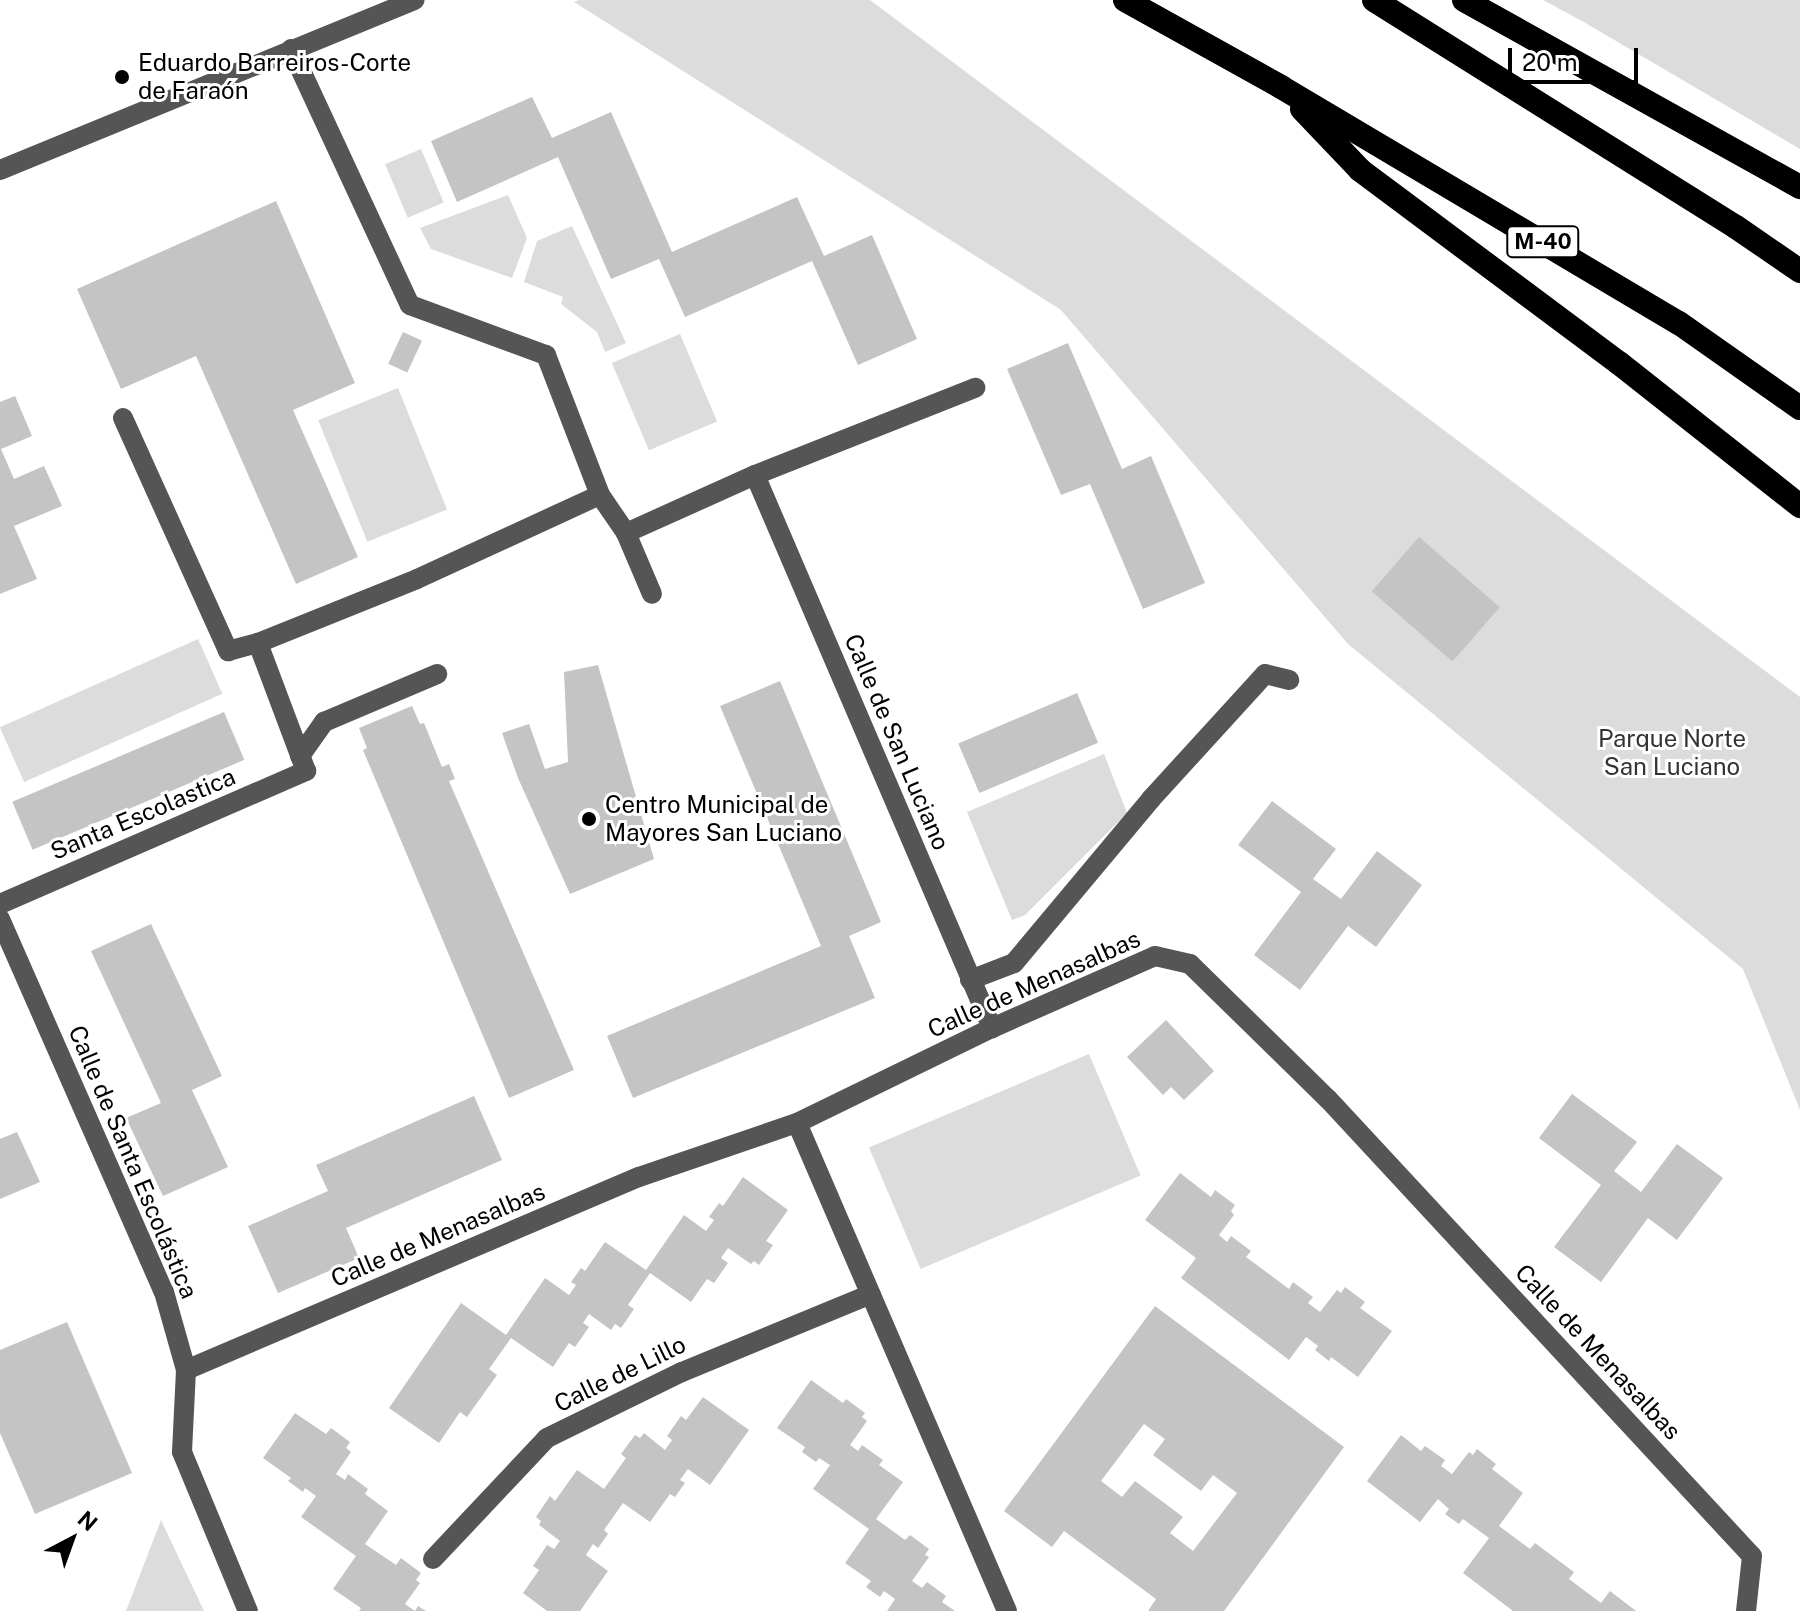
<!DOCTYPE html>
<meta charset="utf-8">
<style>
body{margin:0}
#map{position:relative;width:1800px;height:1611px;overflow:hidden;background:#fff;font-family:"Public Sans",sans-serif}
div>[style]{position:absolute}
.green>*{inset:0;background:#dcdcdc;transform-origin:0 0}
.building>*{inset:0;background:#c4c4c4;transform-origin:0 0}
.minor>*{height:20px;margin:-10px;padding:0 10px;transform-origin:10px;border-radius:10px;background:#555}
.highway>*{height:24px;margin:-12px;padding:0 12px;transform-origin:12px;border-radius:12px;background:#000}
.dots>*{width:22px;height:22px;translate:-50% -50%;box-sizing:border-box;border:4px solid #fff;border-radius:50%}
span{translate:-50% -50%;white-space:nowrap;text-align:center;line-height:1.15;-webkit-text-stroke:6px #fff;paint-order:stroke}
.shield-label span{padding:2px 6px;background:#fff;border:2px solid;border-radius:6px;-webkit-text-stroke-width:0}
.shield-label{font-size:22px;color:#000;font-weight:700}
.poi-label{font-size:24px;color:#000}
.left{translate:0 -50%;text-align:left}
.park-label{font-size:24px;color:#333}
.street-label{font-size:24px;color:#000}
.north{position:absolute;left:32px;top:1499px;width:80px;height:80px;-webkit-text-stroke:6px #fff;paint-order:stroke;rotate:41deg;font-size:22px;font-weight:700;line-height:32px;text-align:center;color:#000}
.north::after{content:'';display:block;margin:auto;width:28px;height:36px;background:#000;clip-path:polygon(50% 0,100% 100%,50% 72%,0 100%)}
.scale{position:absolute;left:1508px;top:48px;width:130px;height:36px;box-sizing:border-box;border:4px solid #000;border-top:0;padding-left:10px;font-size:24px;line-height:28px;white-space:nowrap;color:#000;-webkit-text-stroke:6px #fff;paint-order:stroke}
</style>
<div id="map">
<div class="green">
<div style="clip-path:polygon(579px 0,870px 0,1800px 697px,1800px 1110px,1743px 969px,1348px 644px,1061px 310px,574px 2px)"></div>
<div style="clip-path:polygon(1543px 0,1800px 0,1800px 149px,1582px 21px)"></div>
<div style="left:421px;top:149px;width:58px;height:39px;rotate:67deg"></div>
<div style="clip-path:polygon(508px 195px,527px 238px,512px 278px,431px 249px,420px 228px)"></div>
<div style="clip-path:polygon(572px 226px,626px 343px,605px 352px,597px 332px,561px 304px,563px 297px,524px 282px,537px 241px)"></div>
<div style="left:680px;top:334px;width:95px;height:74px;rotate:67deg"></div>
<div style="left:398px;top:388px;width:131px;height:86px;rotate:68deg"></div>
<div style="left:198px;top:639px;width:60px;height:217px;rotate:66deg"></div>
<div style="clip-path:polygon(1104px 754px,1127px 813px,1025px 915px,1012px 920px,967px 812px)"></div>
<div style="left:1089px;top:1054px;width:132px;height:239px;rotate:67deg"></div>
<div style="clip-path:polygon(161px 1520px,204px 1611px,126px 1611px)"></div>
</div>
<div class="building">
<div style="clip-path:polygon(532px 97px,552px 138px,611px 112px,672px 252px,797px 197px,824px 256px,872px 235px,917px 339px,858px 365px,812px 261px,685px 317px,659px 259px,611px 279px,558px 157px,457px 202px,431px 141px)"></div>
<div style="clip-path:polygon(276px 201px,355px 383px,293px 410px,358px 557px,296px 584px,196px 356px,121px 389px,77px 289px)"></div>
<div style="left:403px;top:332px;width:21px;height:35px;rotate:25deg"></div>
<div style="clip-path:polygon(1068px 343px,1122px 469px,1151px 456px,1205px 583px,1143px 609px,1090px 484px,1061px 495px,1007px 369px)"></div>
<div style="clip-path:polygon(15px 396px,32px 436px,1px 449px,14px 479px,44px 466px,62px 506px,14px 526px,37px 579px,0 594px,0 402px)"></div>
<div style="left:1419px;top:537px;width:107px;height:72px;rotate:41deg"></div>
<div style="clip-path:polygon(598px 665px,654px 859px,570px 894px,518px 778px,502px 733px,529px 724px,545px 769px,568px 762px,564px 672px)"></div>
<div style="clip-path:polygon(780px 681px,881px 922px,849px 936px,875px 998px,633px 1098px,607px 1036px,821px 946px,720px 706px)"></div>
<div style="left:1077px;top:693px;width:54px;height:129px;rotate:67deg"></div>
<div style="clip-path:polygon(412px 706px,420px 724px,424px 723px,442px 767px,449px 764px,455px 779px,449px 781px,574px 1070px,509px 1098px,363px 750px,367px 748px,359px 728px)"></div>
<div style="left:224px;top:712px;width:52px;height:230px;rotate:67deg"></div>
<div style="clip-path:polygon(1272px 801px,1336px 849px,1313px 879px,1341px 899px,1377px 851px,1422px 885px,1376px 947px,1348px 926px,1300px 990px,1254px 955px,1301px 892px,1238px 845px)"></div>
<div style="clip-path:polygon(151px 924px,222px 1076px,192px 1090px,228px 1167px,163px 1196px,126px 1118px,161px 1103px,91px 951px)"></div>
<div style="clip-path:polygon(1166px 1020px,1214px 1071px,1184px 1100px,1171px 1087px,1163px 1095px,1127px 1057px)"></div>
<div style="clip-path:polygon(1572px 1094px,1637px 1142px,1614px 1171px,1641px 1192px,1677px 1144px,1723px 1178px,1677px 1240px,1648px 1218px,1601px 1282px,1554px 1247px,1601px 1185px,1539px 1138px)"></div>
<div style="clip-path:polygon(474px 1096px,502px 1160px,346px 1228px,359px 1258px,278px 1293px,248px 1226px,328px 1191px,316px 1165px)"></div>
<div style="clip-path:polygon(17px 1132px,40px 1182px,0 1199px,0 1139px)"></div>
<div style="clip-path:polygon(1180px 1173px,1211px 1197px,1215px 1190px,1235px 1205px,1231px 1211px,1234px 1215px,1219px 1235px,1227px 1242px,1231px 1236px,1251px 1251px,1246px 1257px,1289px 1289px,1293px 1282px,1313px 1297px,1308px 1303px,1320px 1312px,1337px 1290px,1341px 1293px,1345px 1287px,1365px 1302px,1360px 1308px,1392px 1331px,1358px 1377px,1331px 1357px,1329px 1361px,1315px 1350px,1318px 1346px,1306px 1337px,1289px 1360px,1181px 1278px,1196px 1258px,1145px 1220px)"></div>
<div style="clip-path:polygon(743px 1177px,788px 1210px,766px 1241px,773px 1245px,759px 1265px,754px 1261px,751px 1264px,728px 1248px,721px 1258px,728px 1263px,714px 1283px,707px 1279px,691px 1302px,650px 1273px,628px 1305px,634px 1309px,621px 1328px,615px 1324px,611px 1330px,589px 1314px,583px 1323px,589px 1327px,575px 1347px,569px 1343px,553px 1367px,511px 1338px,489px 1369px,497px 1375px,467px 1417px,460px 1412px,439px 1443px,389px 1408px,461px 1303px,506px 1335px,545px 1278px,569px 1295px,576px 1285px,571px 1282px,581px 1268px,585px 1271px,605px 1242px,646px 1270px,684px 1215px,706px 1231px,714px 1220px,709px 1217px,719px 1203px,723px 1206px)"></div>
<div style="clip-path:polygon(evenodd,1155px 1306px,1344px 1447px,1224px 1611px,1148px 1611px,1156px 1599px,1064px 1531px,1052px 1547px,1004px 1511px,1155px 1306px,1144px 1424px,1165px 1439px,1153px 1455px,1201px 1491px,1213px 1475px,1237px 1493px,1193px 1551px,1170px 1533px,1183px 1517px,1135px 1481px,1122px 1497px,1101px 1481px,1144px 1424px)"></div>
<div style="clip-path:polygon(67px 1322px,132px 1473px,35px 1514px,0 1433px,0 1350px)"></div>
<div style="clip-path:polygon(811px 1380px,843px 1403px,846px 1399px,865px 1413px,862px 1417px,867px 1421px,850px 1445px,858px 1451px,862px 1445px,883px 1460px,879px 1465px,903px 1482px,876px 1519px,905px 1540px,910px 1535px,929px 1549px,925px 1555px,929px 1557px,912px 1581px,922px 1588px,927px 1582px,946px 1596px,942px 1602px,955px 1611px,887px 1611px,895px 1599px,884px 1591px,880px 1597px,866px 1587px,871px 1581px,845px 1563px,869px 1529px,813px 1489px,830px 1465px,819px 1458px,816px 1462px,802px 1452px,805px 1447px,777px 1428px)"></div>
<div style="clip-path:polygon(703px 1397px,749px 1430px,710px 1485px,688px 1469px,680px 1480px,685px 1483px,675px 1497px,670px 1494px,650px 1522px,623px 1503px,604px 1530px,608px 1534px,598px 1548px,593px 1544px,586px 1555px,608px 1571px,580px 1611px,547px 1611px,523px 1593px,539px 1570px,533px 1566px,547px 1545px,554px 1549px,560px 1541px,539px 1525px,541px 1521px,536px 1517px,550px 1496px,555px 1501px,577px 1470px,604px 1489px,626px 1458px,621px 1454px,635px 1435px,640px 1438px,644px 1433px,665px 1450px,672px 1440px,667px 1436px,681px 1416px,686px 1420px)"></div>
<div style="clip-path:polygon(295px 1413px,326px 1434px,331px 1428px,350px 1442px,346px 1448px,351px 1452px,336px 1474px,345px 1480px,348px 1474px,368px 1489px,365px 1494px,388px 1511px,365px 1544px,396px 1565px,401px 1558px,421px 1573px,416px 1580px,420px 1583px,405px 1604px,415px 1611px,418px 1606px,426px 1611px,359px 1611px,361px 1608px,333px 1589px,356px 1556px,301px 1517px,316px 1496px,305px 1488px,303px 1492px,288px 1481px,291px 1478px,263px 1458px)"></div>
<div style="clip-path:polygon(1401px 1435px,1421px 1451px,1425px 1446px,1445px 1460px,1441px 1466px,1452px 1474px,1469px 1452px,1473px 1455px,1477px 1449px,1496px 1464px,1492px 1469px,1523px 1493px,1499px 1526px,1530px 1549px,1535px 1543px,1574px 1572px,1569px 1579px,1601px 1603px,1610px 1591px,1636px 1611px,1513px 1611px,1463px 1573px,1489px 1538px,1463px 1519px,1459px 1524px,1445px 1514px,1449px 1509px,1438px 1499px,1420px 1522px,1367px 1481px)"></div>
</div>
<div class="minor">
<div style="left:291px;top:49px;width:282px;rotate:65.1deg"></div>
<div style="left:410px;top:305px;width:145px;rotate:20.2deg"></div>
<div style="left:546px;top:355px;width:150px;rotate:68.9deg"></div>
<div style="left:0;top:170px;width:448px;rotate:-22.3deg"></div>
<div style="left:123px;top:418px;width:256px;rotate:65.7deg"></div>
<div style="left:228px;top:651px;width:31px;rotate:-15deg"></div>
<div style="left:258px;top:643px;width:171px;rotate:-21.9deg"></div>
<div style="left:417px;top:579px;width:201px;rotate:-24.7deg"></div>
<div style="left:600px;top:495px;width:46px;rotate:55.6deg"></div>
<div style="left:626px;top:533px;width:141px;rotate:-24.2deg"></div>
<div style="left:755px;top:475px;width:237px;rotate:-21.6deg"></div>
<div style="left:755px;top:475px;width:602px;rotate:66.8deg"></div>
<div style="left:626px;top:533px;width:66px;rotate:66.9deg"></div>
<div style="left:300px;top:756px;width:42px;rotate:-54.8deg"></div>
<div style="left:324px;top:722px;width:123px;rotate:-23deg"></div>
<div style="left:0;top:904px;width:334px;rotate:-23.5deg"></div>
<div style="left:306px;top:771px;width:137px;rotate:-110.6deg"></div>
<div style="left:0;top:919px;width:407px;rotate:66.3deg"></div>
<div style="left:164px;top:1292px;width:81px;rotate:74.2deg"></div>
<div style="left:186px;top:1370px;width:82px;rotate:92.8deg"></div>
<div style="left:182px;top:1452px;width:172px;rotate:67.5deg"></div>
<div style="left:970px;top:980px;width:47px;rotate:-21.1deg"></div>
<div style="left:1014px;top:963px;width:214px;rotate:-50.1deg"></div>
<div style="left:1151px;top:799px;width:169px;rotate:-47.6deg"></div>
<div style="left:1265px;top:674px;width:25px;rotate:14deg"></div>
<div style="left:797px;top:1123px;width:531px;rotate:66.72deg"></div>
<div style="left:186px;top:1370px;width:492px;rotate:-23.1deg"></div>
<div style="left:639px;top:1177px;width:167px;rotate:-18.9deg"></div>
<div style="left:797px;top:1123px;width:217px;rotate:-26deg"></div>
<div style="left:992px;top:1028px;width:178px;rotate:-23.8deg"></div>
<div style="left:1155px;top:956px;width:36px;rotate:13deg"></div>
<div style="left:1190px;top:964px;width:193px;rotate:44.4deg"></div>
<div style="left:1328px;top:1099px;width:623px;rotate:47.15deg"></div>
<div style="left:1752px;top:1556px;width:55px;rotate:96.2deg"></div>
<div style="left:433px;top:1559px;width:166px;rotate:-46.7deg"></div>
<div style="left:547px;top:1438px;width:150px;rotate:-26.1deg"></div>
<div style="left:682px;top:1372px;width:204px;rotate:-22.4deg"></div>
</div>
<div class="highway">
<div style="left:1125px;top:0;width:179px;rotate:29.1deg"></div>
<div style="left:1281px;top:87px;width:463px;rotate:30.7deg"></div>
<div style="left:1679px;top:323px;width:148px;rotate:35.1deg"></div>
<div style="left:1374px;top:0;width:427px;rotate:32.1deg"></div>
<div style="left:1736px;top:227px;width:78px;rotate:34.5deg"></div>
<div style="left:1464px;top:0;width:385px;rotate:29.1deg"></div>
<div style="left:1302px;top:109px;width:84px;rotate:46.4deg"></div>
<div style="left:1360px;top:170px;width:323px;rotate:36.7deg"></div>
<div style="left:1619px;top:363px;width:231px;rotate:38.3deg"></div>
</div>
<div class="dots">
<div style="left:122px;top:77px;background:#000"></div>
<div style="left:589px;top:819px;background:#000"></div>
</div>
<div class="shield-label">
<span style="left:1543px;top:242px">M-40</span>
</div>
<div class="poi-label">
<span class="left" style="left:138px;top:77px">Eduardo Barreiros-Corte<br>de Faraón</span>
<span class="left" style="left:605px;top:819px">Centro Municipal de<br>Mayores San Luciano</span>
</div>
<div class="park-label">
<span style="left:1672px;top:753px">Parque Norte<br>San Luciano</span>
</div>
<div class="street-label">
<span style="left:897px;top:742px;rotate:67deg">Calle de San Luciano</span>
<span style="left:143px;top:814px;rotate:-23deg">Santa Escolastica</span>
<span style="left:1034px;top:984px;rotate:-24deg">Calle de Menasalbas</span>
<span style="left:133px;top:1162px;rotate:67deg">Calle de Santa Escolástica</span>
<span style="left:438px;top:1235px;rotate:-23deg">Calle de Menasalbas</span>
<span style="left:1598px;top:1352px;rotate:47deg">Calle de Menasalbas</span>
<span style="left:620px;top:1374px;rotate:-26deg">Calle de Lillo</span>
</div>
<div class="north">N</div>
<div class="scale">20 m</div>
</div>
